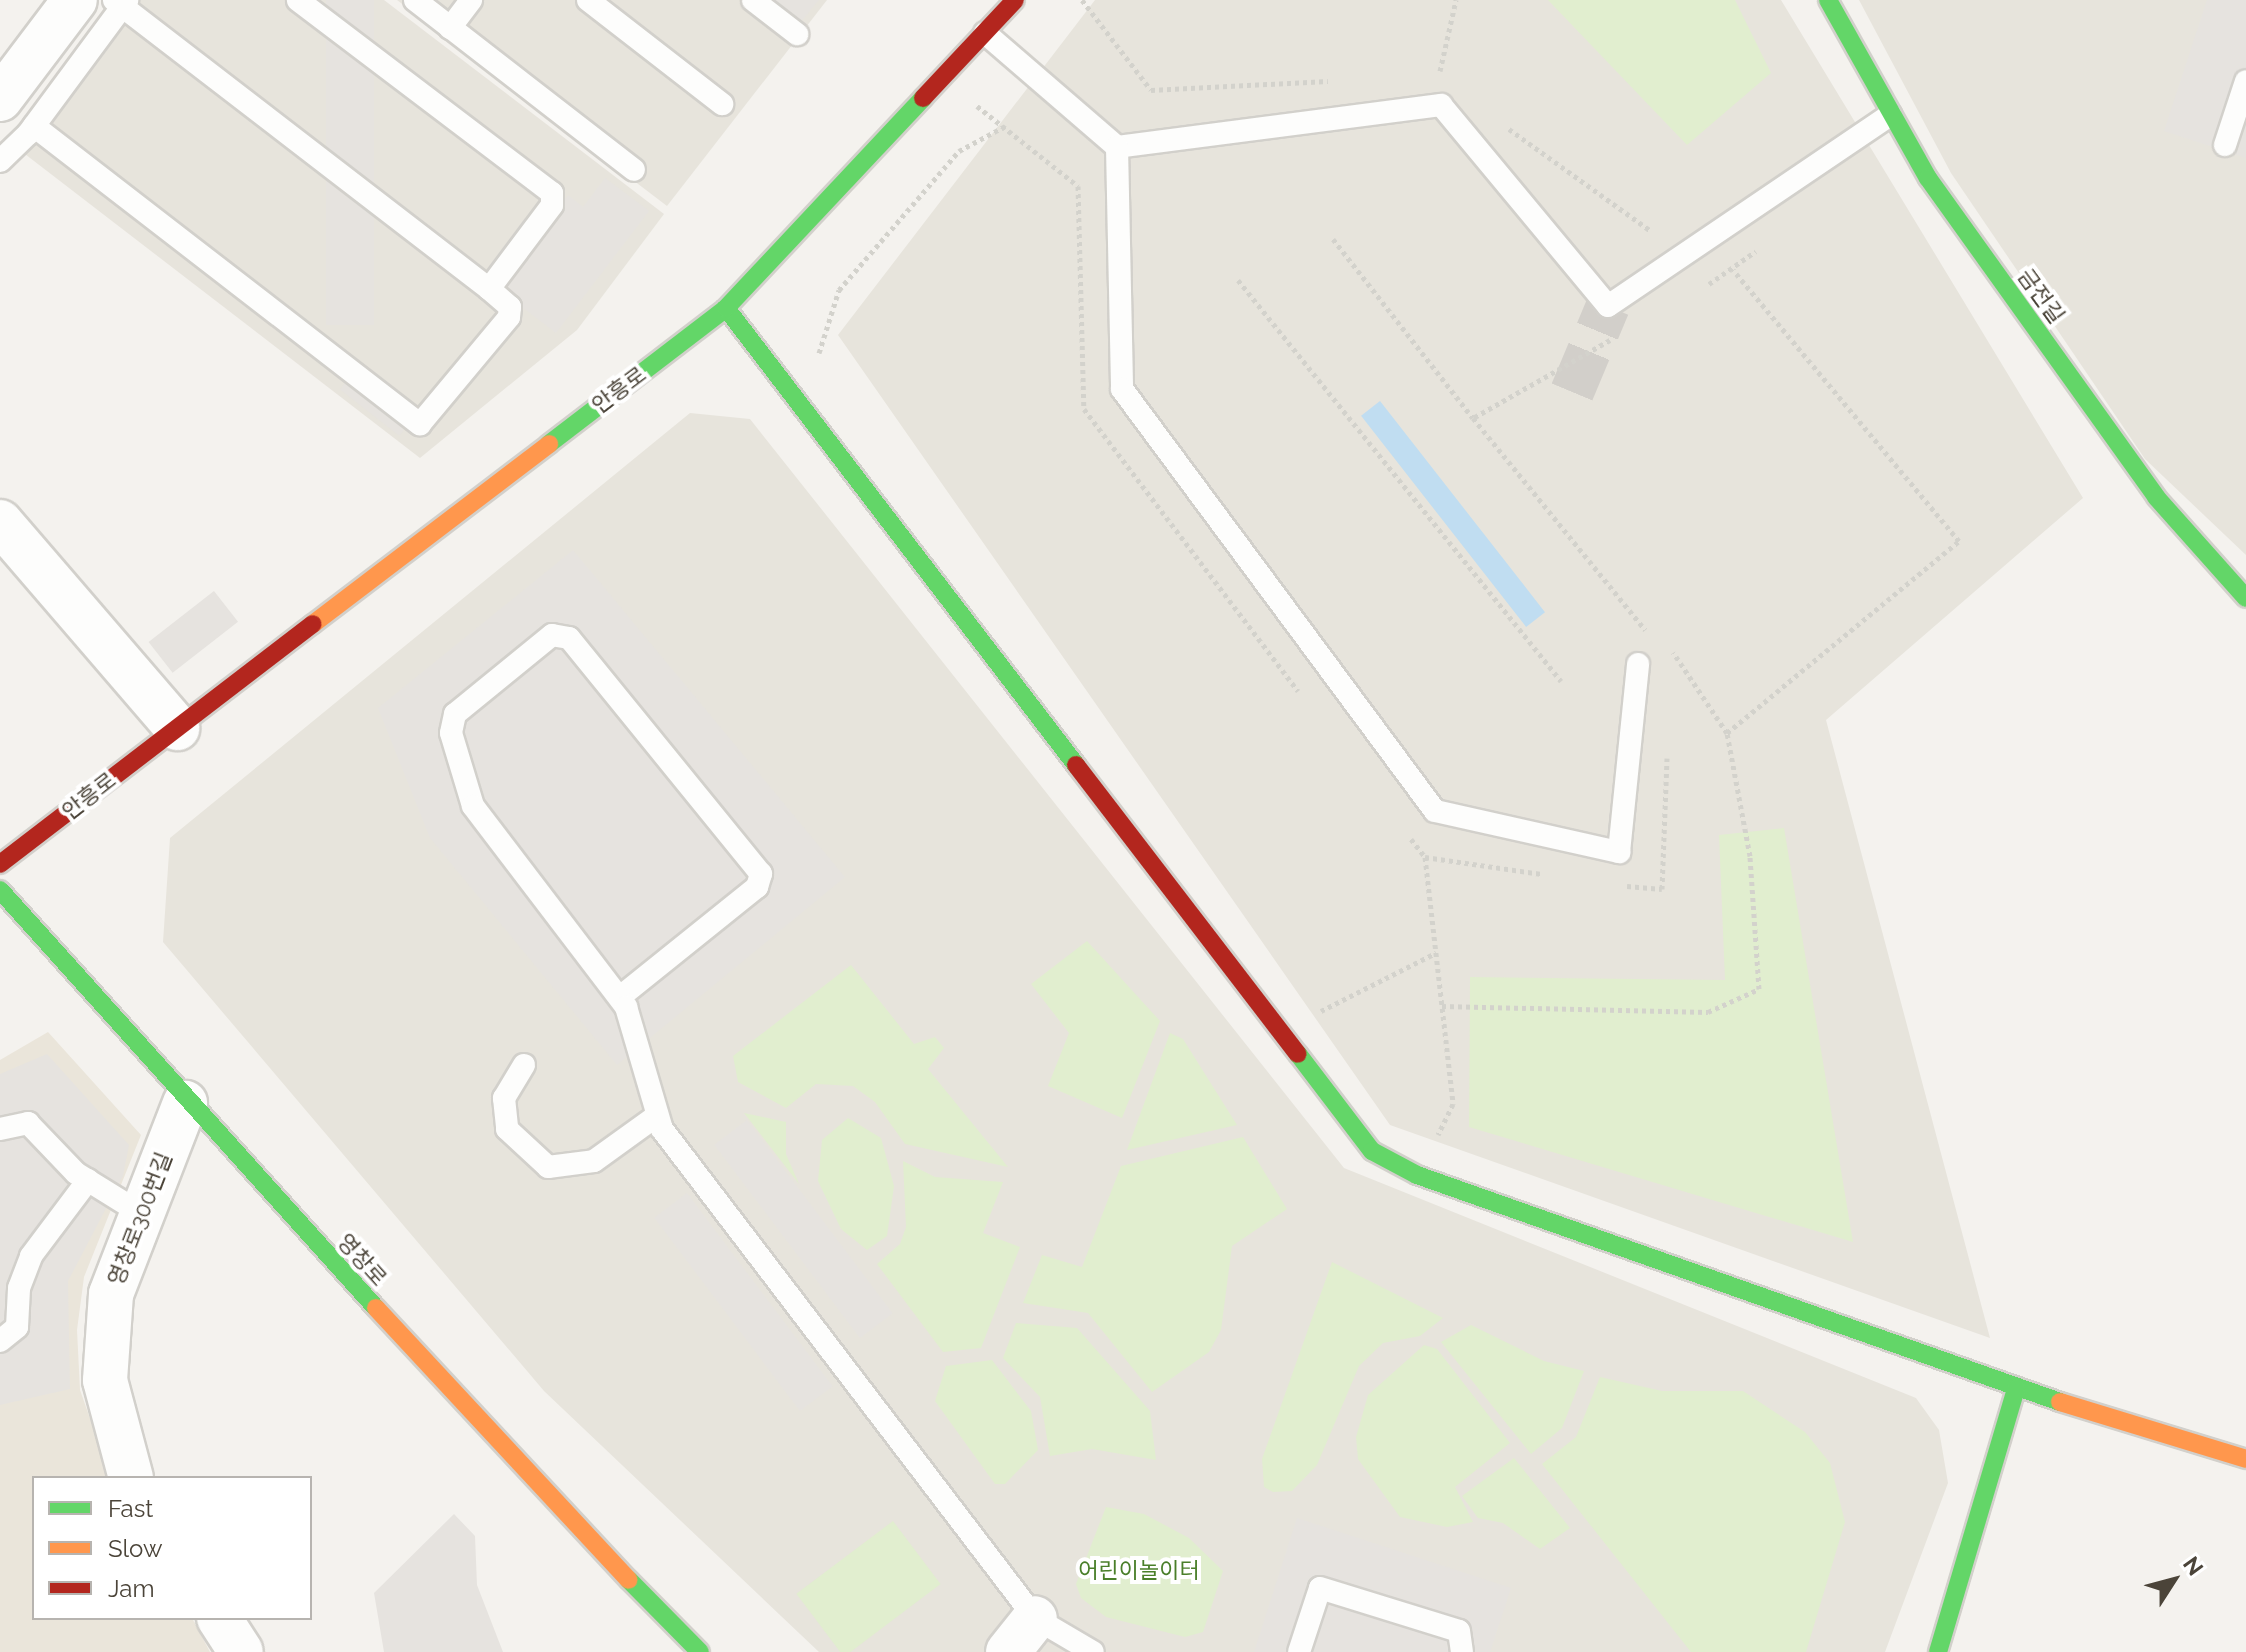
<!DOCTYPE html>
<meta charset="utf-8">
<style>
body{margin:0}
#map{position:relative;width:2246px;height:1652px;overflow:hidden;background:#f4f2ee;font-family:Raleway,"Noto Sans KR",sans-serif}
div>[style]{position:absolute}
.residential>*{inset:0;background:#e7e4dc}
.education>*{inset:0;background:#eae5da}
.green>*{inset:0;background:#e1eecf;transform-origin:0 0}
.parking>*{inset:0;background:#e6e3df;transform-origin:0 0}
.water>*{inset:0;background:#c0ddf1;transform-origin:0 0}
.street-tunnel>*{height:44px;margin-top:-22px;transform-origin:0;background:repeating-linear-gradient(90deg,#d2cfca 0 44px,transparent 0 66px)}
.path>*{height:5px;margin-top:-2.5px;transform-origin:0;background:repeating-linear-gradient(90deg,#d3d2cc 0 4px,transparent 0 8px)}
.roads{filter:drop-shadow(2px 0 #d2d0cb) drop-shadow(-2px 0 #d2d0cb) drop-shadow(0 2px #d2d0cb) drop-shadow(0 -2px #d2d0cb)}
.lane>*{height:22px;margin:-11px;padding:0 11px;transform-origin:11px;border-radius:11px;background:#fdfdfc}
.street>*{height:44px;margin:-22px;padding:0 22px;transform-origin:22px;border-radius:22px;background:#fdfdfc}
.fast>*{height:18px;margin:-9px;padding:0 9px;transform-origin:9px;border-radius:9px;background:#63d668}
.slow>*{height:18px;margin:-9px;padding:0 9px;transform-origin:9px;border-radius:9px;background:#ff974d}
.jam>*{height:18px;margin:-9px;padding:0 9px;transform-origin:9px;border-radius:9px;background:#b3261e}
span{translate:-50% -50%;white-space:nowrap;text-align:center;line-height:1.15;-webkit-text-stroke:8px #fff;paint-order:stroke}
.street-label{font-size:22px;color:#4b4439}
.park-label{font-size:22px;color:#4a7f2a}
.legend{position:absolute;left:32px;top:1476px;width:280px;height:144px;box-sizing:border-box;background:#fff;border:2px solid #b7b4b0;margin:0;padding:10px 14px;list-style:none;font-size:24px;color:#4b4439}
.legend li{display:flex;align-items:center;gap:16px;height:40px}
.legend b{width:40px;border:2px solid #b7b4b0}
.north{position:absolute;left:2134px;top:1540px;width:80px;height:80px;-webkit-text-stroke:6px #fff;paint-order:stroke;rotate:54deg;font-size:22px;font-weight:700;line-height:32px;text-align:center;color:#4b4439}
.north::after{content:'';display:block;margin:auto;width:28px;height:36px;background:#4b4439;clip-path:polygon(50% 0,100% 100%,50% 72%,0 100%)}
</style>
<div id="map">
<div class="residential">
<div style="clip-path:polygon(116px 0,384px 0,664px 214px,577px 330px,420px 458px,8px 141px)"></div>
<div style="clip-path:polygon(397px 0,827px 0,667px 206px)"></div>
<div style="clip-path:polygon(1095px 0,1781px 0,2083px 498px,1826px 720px,1990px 1338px,1390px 1125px,838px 335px)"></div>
<div style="clip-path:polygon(1859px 0,2246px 0,2246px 555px,2145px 459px,1951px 173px)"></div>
<div style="clip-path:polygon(690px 413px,750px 419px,1344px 1168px,1916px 1398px,1939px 1430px,1948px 1483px,1885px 1652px,819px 1652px,544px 1391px,163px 942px,170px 838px)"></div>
</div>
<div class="education">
<div style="clip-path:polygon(48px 1032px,141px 1135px,84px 1277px,77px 1330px,80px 1390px,111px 1478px,34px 1478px,34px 1618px,192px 1618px,210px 1652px,0 1652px,0 1060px)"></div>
</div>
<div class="green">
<div style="clip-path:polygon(1548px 0,1735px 0,1771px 73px,1687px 145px)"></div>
<div style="clip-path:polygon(1784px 828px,1853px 1242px,1469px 1127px,1470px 977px,1725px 980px,1719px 835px)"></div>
<div style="clip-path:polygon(1087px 941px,1160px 1021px,1122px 1118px,1048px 1086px,1069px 1033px,1031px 984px)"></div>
<div style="clip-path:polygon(851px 965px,914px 1044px,935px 1037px,944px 1048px,928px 1069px,1008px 1167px,905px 1144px,875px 1102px,853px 1086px,816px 1084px,786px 1108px,738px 1082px,733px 1056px)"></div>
<div style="clip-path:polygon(1170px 1033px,1183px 1039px,1237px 1125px,1127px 1150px)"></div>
<div style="clip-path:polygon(744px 1113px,786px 1122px,786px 1154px,799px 1184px)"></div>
<div style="clip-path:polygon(848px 1118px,881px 1138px,894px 1186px,887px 1236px,867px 1250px,841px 1229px,818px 1181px,822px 1140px)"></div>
<div style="clip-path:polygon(1243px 1137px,1287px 1209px,1232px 1246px,1221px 1330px,1209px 1352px,1152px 1392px,1088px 1313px,1023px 1303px,1042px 1255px,1082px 1267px,1121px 1166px)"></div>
<div style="clip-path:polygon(903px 1161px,935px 1177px,1003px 1182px,983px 1233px,1020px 1247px,981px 1348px,943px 1352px,877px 1264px,900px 1244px,906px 1227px)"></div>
<div style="clip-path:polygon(1332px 1262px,1443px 1318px,1420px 1336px,1383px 1343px,1359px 1366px,1317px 1465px,1292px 1491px,1273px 1492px,1264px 1487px,1262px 1459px)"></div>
<div style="clip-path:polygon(1016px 1323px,1077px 1328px,1150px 1411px,1156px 1460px,1092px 1449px,1050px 1456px,1040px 1397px,1003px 1358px)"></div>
<div style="clip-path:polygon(1471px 1325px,1544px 1361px,1584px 1371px,1562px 1428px,1531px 1454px,1441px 1342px)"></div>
<div style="clip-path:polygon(1424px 1345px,1437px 1349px,1510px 1443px,1455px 1487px,1473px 1522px,1447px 1527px,1400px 1517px,1358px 1459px,1356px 1437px,1368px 1395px)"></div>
<div style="clip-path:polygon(992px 1360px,1031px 1411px,1038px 1450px,1005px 1484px,995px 1484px,935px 1401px,946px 1366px)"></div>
<div style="clip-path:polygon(1600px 1377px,1662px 1391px,1743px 1391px,1805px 1432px,1830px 1463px,1845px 1522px,1806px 1652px,1691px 1652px,1542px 1464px,1576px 1437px)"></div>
<div style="clip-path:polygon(1514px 1458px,1570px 1528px,1540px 1549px,1503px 1523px,1478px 1518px,1462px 1496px)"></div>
<div style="clip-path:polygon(1106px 1507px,1144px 1514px,1189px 1538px,1223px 1571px,1203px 1632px,1185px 1637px,1106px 1617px,1081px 1598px,1076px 1584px)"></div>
<div style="left:893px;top:1521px;width:79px;height:121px;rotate:53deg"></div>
</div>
<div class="parking">
<div style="left:326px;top:0;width:48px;height:325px"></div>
<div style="clip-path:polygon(773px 0,819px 0,800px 23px)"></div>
<div style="clip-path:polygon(2207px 0,2246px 0,2246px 158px,2164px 131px)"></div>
<div style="clip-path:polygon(605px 178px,649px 211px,556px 333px,497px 288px,568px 195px,583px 207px)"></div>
<div style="left:350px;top:377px;width:75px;height:16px;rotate:38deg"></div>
<div style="clip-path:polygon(573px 550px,845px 877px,617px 1065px,430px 838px,378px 708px)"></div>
<div style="left:214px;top:591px;width:39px;height:83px;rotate:52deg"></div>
<div style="clip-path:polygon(47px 1054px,129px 1145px,123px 1176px,68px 1281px,70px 1389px,0 1405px,0 1074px)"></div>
<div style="left:747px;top:1120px;width:242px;height:41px;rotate:53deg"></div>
<div style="left:687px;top:1193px;width:242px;height:41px;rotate:53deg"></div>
<div style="clip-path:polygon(454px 1514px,475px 1536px,477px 1585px,503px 1652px,384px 1652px,374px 1593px)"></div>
<div style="clip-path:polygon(1297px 1518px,1511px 1588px,1490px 1652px,1254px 1652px)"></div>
</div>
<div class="water">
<div style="left:1380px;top:401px;width:268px;height:24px;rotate:52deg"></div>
</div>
<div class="street-tunnel">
<div style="left:1572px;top:392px;width:93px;rotate:-67.3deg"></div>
</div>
<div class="path">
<div style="left:1082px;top:0;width:113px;rotate:52.5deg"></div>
<div style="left:1151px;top:90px;width:177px;rotate:-2.9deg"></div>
<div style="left:1440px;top:71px;width:73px;rotate:-77.3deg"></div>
<div style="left:977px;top:106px;width:129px;rotate:38.4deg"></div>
<div style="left:1078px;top:186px;width:223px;rotate:88.5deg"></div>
<div style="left:1084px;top:409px;width:354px;rotate:52.8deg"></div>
<div style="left:1509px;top:129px;width:175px;rotate:35.7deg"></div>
<div style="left:1333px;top:239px;width:227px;rotate:52deg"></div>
<div style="left:1238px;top:280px;width:515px;rotate:51.15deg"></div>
<div style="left:1709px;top:284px;width:57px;rotate:-35.1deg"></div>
<div style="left:1610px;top:340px;width:158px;rotate:150.3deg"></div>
<div style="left:1473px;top:418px;width:273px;rotate:50.9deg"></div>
<div style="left:819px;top:353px;width:66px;rotate:-72.4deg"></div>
<div style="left:839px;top:290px;width:184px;rotate:-49.2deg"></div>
<div style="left:959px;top:151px;width:55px;rotate:-28.4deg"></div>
<div style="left:1727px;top:733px;width:301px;rotate:-39.6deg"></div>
<div style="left:1959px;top:541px;width:353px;rotate:-129.8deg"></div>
<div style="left:1411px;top:839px;width:23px;rotate:52deg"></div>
<div style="left:1425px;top:857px;width:249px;rotate:83.5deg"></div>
<div style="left:1453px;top:1104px;width:34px;rotate:116deg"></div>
<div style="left:1425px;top:857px;width:118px;rotate:8.3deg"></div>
<div style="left:1627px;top:886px;width:35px;rotate:5deg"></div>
<div style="left:1662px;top:889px;width:131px;rotate:-87.8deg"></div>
<div style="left:1442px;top:1006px;width:266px;rotate:1.3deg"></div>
<div style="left:1708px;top:1012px;width:56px;rotate:-24.3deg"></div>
<div style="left:1759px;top:989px;width:133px;rotate:-93.9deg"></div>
<div style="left:1750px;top:856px;width:125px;rotate:-100.6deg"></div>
<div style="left:1727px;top:733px;width:97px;rotate:-123.7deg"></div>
<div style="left:1321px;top:1011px;width:129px;rotate:-26.8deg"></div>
</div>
<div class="roads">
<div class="lane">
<div style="left:114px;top:0;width:473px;rotate:37.6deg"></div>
<div style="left:489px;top:289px;width:105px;rotate:-53.1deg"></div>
<div style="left:552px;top:205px;width:12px;rotate:-90deg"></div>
<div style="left:552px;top:193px;width:319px;rotate:-142.8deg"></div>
<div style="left:415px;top:0;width:277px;rotate:37.8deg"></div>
<div style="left:588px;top:0;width:170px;rotate:37.8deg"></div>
<div style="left:753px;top:0;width:56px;rotate:37.7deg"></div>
<div style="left:450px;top:28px;width:35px;rotate:-53deg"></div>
<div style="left:985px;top:33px;width:174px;rotate:40.8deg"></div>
<div style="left:1117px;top:147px;width:327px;rotate:-7.4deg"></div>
<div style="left:1441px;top:105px;width:261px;rotate:50.3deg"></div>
<div style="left:1608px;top:306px;width:341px;rotate:-34.1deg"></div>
<div style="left:34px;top:126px;width:488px;rotate:37.7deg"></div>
<div style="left:420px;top:424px;width:139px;rotate:-50.2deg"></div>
<div style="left:509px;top:317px;width:10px;rotate:-84deg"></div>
<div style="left:510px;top:307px;width:28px;rotate:-139deg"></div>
<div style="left:2225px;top:145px;width:67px;rotate:-71.8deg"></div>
<div style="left:1117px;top:147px;width:242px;rotate:88.8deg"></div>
<div style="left:1122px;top:389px;width:525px;rotate:53.44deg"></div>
<div style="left:1435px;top:811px;width:189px;rotate:12.6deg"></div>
<div style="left:1619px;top:852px;width:189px;rotate:-84.2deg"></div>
<div style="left:0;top:161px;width:39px;rotate:-44deg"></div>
<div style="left:28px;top:134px;width:167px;rotate:-53.5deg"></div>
<div style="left:620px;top:997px;width:176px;rotate:-38.8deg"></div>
<div style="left:757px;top:887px;width:14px;rotate:-73deg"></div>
<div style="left:761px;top:874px;width:304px;rotate:-129.1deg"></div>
<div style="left:569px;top:638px;width:17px;rotate:-170deg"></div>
<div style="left:552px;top:635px;width:125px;rotate:140.8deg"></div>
<div style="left:455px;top:714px;width:19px;rotate:102deg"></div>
<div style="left:451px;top:733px;width:76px;rotate:73.2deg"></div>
<div style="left:473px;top:806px;width:253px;rotate:52.7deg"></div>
<div style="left:626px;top:1007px;width:127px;rotate:73.6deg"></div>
<div style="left:662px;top:1129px;width:615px;rotate:52.66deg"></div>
<div style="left:1035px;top:1618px;width:67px;rotate:30.4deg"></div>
<div style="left:524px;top:1065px;width:39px;rotate:121deg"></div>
<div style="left:504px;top:1098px;width:31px;rotate:84deg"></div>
<div style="left:507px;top:1129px;width:56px;rotate:42.8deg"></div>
<div style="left:548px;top:1167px;width:46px;rotate:-7.4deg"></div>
<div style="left:594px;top:1161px;width:75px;rotate:-35.8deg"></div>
<div style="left:0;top:1129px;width:29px;rotate:-12deg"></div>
<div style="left:28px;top:1123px;width:69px;rotate:46.2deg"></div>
<div style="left:76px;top:1173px;width:78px;rotate:31.8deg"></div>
<div style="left:0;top:1341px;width:22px;rotate:-39deg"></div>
<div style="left:17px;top:1327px;width:39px;rotate:-87deg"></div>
<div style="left:19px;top:1288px;width:34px;rotate:-69deg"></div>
<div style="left:31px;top:1256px;width:95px;rotate:-53.1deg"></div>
<div style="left:1299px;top:1652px;width:67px;rotate:-71.8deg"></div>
<div style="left:1320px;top:1588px;width:145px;rotate:17.2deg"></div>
<div style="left:1459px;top:1631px;width:21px;rotate:82deg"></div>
</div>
<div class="street">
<div style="left:0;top:99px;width:124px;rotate:-52.9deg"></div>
<div style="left:0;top:522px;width:272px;rotate:49.3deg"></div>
<div style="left:131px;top:1478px;width:101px;rotate:-104.9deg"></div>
<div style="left:105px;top:1380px;width:86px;rotate:-86deg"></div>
<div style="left:111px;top:1294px;width:205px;rotate:-68.8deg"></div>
<div style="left:219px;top:1618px;width:40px;rotate:57.1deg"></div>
<div style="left:1008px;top:1652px;width:43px;rotate:-51.5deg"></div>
</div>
<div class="fast">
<div style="left:1828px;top:0;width:204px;rotate:60.7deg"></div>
<div style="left:1928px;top:178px;width:392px;rotate:54.4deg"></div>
<div style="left:2156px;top:497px;width:135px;rotate:48.3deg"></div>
<div style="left:726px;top:308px;width:576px;rotate:52.55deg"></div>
<div style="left:549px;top:444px;width:223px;rotate:-37.5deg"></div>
<div style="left:726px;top:308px;width:288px;rotate:-46.8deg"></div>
<div style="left:0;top:890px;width:562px;rotate:48.03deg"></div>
<div style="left:1298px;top:1054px;width:122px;rotate:52.7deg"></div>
<div style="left:1372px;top:1151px;width:51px;rotate:28.1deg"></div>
<div style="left:1417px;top:1175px;width:682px;rotate:19.44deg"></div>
<div style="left:629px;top:1580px;width:101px;rotate:45.4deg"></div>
<div style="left:1938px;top:1652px;width:275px;rotate:-73.5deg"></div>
</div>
<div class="slow">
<div style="left:313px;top:624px;width:297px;rotate:-37.3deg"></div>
<div style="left:376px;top:1308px;width:371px;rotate:47.1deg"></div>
<div style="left:2060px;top:1402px;width:195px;rotate:17deg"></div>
</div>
<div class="jam">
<div style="left:923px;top:98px;width:134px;rotate:-46.8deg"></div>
<div style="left:1076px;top:765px;width:364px;rotate:52.5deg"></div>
<div style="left:0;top:864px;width:394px;rotate:-37.5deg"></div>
</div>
</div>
<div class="street-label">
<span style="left:2041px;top:296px;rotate:54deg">금전길</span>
<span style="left:619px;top:390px;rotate:-37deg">안흥로</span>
<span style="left:89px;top:796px;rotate:-38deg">안흥로</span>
<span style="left:140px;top:1219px;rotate:-69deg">영창로300번길</span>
<span style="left:362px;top:1260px;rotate:48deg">영창로</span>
</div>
<div class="park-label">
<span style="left:1139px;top:1571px">어린이놀이터</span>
</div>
<ul class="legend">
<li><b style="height:10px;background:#63d668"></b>Fast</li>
<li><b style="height:10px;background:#ff974d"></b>Slow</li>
<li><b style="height:10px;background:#b3261e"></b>Jam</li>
</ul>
<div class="north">N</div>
</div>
